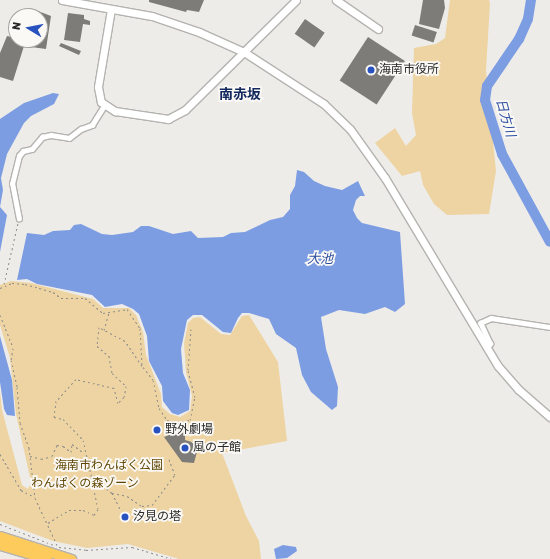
<!DOCTYPE html>
<meta charset="utf-8">
<style>
body{margin:0}
#map{position:relative;width:550px;height:559px;overflow:hidden;background:#eeece9;font-family:Rubik,"Noto Sans JP",sans-serif}
div>[style]{position:absolute}
.green>*{inset:0;background:#edd4a2}
.water>*{inset:0;background:#7d9de3}
.river>*{height:10px;margin:-5px;padding:0 5px;transform-origin:5px;border-radius:5px;background:#7d9de3}
.building>*{inset:0;background:#7d7c79;transform-origin:0 0}
.path>*{height:1px;margin-top:-0.5px;transform-origin:0;background:repeating-linear-gradient(90deg,#8e8d8b 0 2px,transparent 0 5px)}
.roads{filter:drop-shadow(1px 0 #b5b3b0) drop-shadow(-1px 0 #b5b3b0) drop-shadow(0 1px #b5b3b0) drop-shadow(0 -1px #b5b3b0)}
.street>*{height:4.5px;margin:-2.25px;padding:0 2.25px;transform-origin:2.25px;border-radius:2.25px;background:#fff}
.secondary>*{height:7px;margin:-3.5px;padding:0 3.5px;transform-origin:3.5px;border-radius:3.5px;background:#fff}
.highway>*{height:9px;margin:-4.5px;padding:0 4.5px;transform-origin:4.5px;border-radius:4.5px;background:#fdca5c}
.dots>*{width:11px;height:11px;translate:-50% -50%;box-sizing:border-box;border:2px solid #fbf9f6;border-radius:50%}
span{translate:-50% -50%;white-space:nowrap;text-align:center;line-height:1.15;-webkit-text-stroke:3.5px #fbf9f6;paint-order:stroke}
.poi-label{font-size:12px;color:#272725}
.left{translate:0 -50%;text-align:left}
.park-label{font-size:12px;color:#604602}
.water-label{font-size:13px;color:#2e4fa1;font-style:italic}
.quarter-label{font-size:14px;color:#12275d;font-weight:700}
.north{position:absolute;left:8px;top:8px;width:40px;height:40px;box-sizing:border-box;background:#fbf9f6;border:1px solid #a6a5a2;border-radius:50%;rotate:280deg;font-size:11px;font-weight:700;line-height:16px;text-align:center;color:#272725}
.north::after{content:'';display:block;margin:auto;width:14px;height:18px;background:#2952c1;clip-path:polygon(50% 0,100% 100%,50% 72%,0 100%)}
</style>
<div id="map">
<div class="green">
<div style="clip-path:polygon(450px 0,489px 0,490px 3px,486px 71px,496px 171px,489px 214px,447px 215px,434px 204px,423px 185px,420px 171px,402px 176px,375px 143px,395px 128px,406px 146px,416px 135px,412px 113px,414px 48px,436px 44px,445px 38px)"></div>
<div style="clip-path:polygon(11px 281px,31px 283px,93px 299px,103px 308px,129px 308px,136px 315px,143px 332px,146px 355px,161px 394px,162px 407px,170px 414px,180px 417px,190px 411px,192px 396px,186px 372px,184px 343px,188px 323px,193px 318px,200px 317px,221px 334px,230px 335px,242px 316px,249px 315px,278px 362px,287px 441px,222px 453px,246px 516px,259px 541px,261px 559px,179px 559px,128px 544px,87px 548px,53px 541px,0 521px,0 391px,2px 410px,22px 485px,28px 489px,31px 482px,16px 414px,10px 358px,0 325px,0 285px)"></div>
</div>
<div class="water">
<div style="clip-path:polygon(53px 93px,59px 94px,54px 104px,31px 116px,24px 123px,7px 154px,1px 178px,3px 190px,0 207px,7px 215px,0 252px,0 119px,24px 103px)"></div>
<div style="clip-path:polygon(297px 170px,304px 172px,314px 181px,325px 186px,342px 190px,358px 181px,365px 196px,360px 196px,356px 200px,353px 210px,357px 218px,362px 223px,400px 232px,405px 304px,395px 312px,385px 307px,365px 314px,339px 310px,321px 317px,326px 349px,338px 387px,337px 406px,332px 410px,311px 392px,302px 375px,296px 348px,276px 334px,269px 319px,249px 313px,242px 313px,238px 318px,231px 333px,223px 332px,202px 315px,193px 315px,187px 320px,181px 349px,183px 373px,190px 390px,189px 410px,178px 415px,172px 413px,163px 401px,162px 386px,149px 361px,147px 336px,139px 314px,133px 309px,122px 304px,105px 307px,92px 295px,37px 284px,27px 279px,17px 280px,27px 233px,44px 235px,53px 231px,70px 230px,74px 225px,81px 224px,102px 234px,112px 235px,133px 232px,141px 226px,149px 226px,173px 234px,191px 231px,198px 238px,223px 237px,231px 233px,245px 232px,270px 220px,283px 217px,290px 209px,290px 195px,295px 186px)"></div>
<div style="clip-path:polygon(0 336px,12px 380px,15px 416px,7px 415px,4px 409px,0 382px)"></div>
<div style="clip-path:polygon(283px 545px,296px 547px,297px 551px,287px 558px,276px 559px,274px 549px)"></div>
</div>
<div class="river">
<div style="left:531px;top:0;width:19px;rotate:99deg"></div>
<div style="left:528px;top:19px;width:22px;rotate:114deg"></div>
<div style="left:519px;top:39px;width:57px;rotate:124.2deg"></div>
<div style="left:487px;top:86px;width:14px;rotate:98deg"></div>
<div style="left:485px;top:100px;width:57px;rotate:72.5deg"></div>
<div style="left:502px;top:154px;width:100px;rotate:61.4deg"></div>
</div>
<div class="building">
<div style="clip-path:polygon(149px 0,204px 0,199px 12px,187px 10px,186px 12px,149px 2px)"></div>
<div style="clip-path:polygon(423px 0,444px 0,445px 8px,439px 29px,419px 24px)"></div>
<div style="clip-path:polygon(30px 8px,51px 16px,46px 49px,24px 46px,13px 81px,0 77px,0 53px,7px 36px,26px 40px,25px 43px,29px 43px,30px 40px,40px 40px,40px 16px,28px 12px)"></div>
<div style="clip-path:polygon(68px 13px,84px 15px,84px 19px,90px 21px,90px 25px,83px 24px,80px 42px,64px 40px)"></div>
<div style="left:305px;top:19px;width:24px;height:18px;rotate:35deg"></div>
<div style="left:415px;top:25px;width:23px;height:11px;rotate:18deg"></div>
<div style="left:368px;top:37px;width:44px;height:52px;rotate:33deg"></div>
<div style="clip-path:polygon(61px 43px,81px 51px,79px 55px,59px 46px)"></div>
<div style="clip-path:polygon(177px 432px,185px 433px,185px 440px,195px 443px,198px 448px,194px 463px,182px 462px,164px 437px)"></div>
</div>
<div class="path">
<div style="left:4px;top:284px;width:63px;rotate:-77.1deg"></div>
<div style="left:0;top:288px;width:13px;rotate:-23deg"></div>
<div style="left:12px;top:283px;width:13px;rotate:4deg"></div>
<div style="left:25px;top:284px;width:29px;rotate:16deg"></div>
<div style="left:53px;top:292px;width:10px;rotate:37deg"></div>
<div style="left:61px;top:298px;width:24px"></div>
<div style="left:85px;top:298px;width:23px;rotate:40deg"></div>
<div style="left:103px;top:313px;width:24px;rotate:-9deg"></div>
<div style="left:127px;top:309px;width:23px;rotate:56deg"></div>
<div style="left:140px;top:328px;width:38px;rotate:87deg"></div>
<div style="left:142px;top:366px;width:30px;rotate:-124deg"></div>
<div style="left:125px;top:341px;width:30px;rotate:-152deg"></div>
<div style="left:99px;top:327px;width:19px;rotate:96deg"></div>
<div style="left:97px;top:346px;width:16px;rotate:40deg"></div>
<div style="left:109px;top:356px;width:17px;rotate:80deg"></div>
<div style="left:112px;top:373px;width:19px;rotate:43deg"></div>
<div style="left:126px;top:386px;width:11px;rotate:100deg"></div>
<div style="left:124px;top:397px;width:8px;rotate:135deg"></div>
<div style="left:118px;top:403px;width:16px;rotate:-105deg"></div>
<div style="left:114px;top:388px;width:39px;rotate:-167deg"></div>
<div style="left:76px;top:379px;width:30px;rotate:132deg"></div>
<div style="left:56px;top:401px;width:16px;rotate:97deg"></div>
<div style="left:54px;top:417px;width:9px;rotate:13deg"></div>
<div style="left:63px;top:419px;width:29px;rotate:46deg"></div>
<div style="left:83px;top:440px;width:37px;rotate:77deg"></div>
<div style="left:91px;top:476px;width:27px;rotate:39deg"></div>
<div style="left:112px;top:493px;width:15px;rotate:11deg"></div>
<div style="left:127px;top:496px;width:18px;rotate:34deg"></div>
<div style="left:142px;top:506px;width:10px;rotate:-6deg"></div>
<div style="left:152px;top:505px;width:38px;rotate:-53deg"></div>
<div style="left:175px;top:475px;width:17px;rotate:-111deg"></div>
<div style="left:0;top:315px;width:35px;rotate:68deg"></div>
<div style="left:13px;top:348px;width:12px;rotate:99deg"></div>
<div style="left:11px;top:360px;width:28px;rotate:77deg"></div>
<div style="left:17px;top:387px;width:36px;rotate:85deg"></div>
<div style="left:20px;top:423px;width:27px;rotate:70deg"></div>
<div style="left:29px;top:448px;width:50px;rotate:83.2deg"></div>
<div style="left:35px;top:498px;width:54px;rotate:64.9deg"></div>
<div style="left:104px;top:330px;width:18px;rotate:-74deg"></div>
<div style="left:143px;top:367px;width:16px;rotate:52deg"></div>
<div style="left:153px;top:380px;width:29px;rotate:78deg"></div>
<div style="left:159px;top:408px;width:14px;rotate:56deg"></div>
<div style="left:167px;top:420px;width:10px;rotate:17deg"></div>
<div style="left:177px;top:423px;width:13px;rotate:-13deg"></div>
<div style="left:190px;top:420px;width:24px;rotate:-78deg"></div>
<div style="left:195px;top:397px;width:28px;rotate:-105deg"></div>
<div style="left:188px;top:370px;width:41px;rotate:-85.8deg"></div>
<div style="left:0;top:454px;width:42px;rotate:59.7deg"></div>
<div style="left:21px;top:490px;width:15px;rotate:28deg"></div>
<div style="left:30px;top:456px;width:11px;rotate:15deg"></div>
<div style="left:41px;top:459px;width:11px;rotate:-15deg"></div>
<div style="left:52px;top:456px;width:12px;rotate:-66deg"></div>
<div style="left:57px;top:445px;width:6px;rotate:9deg"></div>
<div style="left:63px;top:446px;width:10px;rotate:37deg"></div>
<div style="left:71px;top:452px;width:8px;rotate:-83deg"></div>
<div style="left:72px;top:444px;width:15px;rotate:37deg"></div>
<div style="left:112px;top:493px;width:20px;rotate:63deg"></div>
<div style="left:48px;top:523px;width:25px;rotate:-32deg"></div>
<div style="left:69px;top:510px;width:14px"></div>
<div style="left:83px;top:510px;width:12px;rotate:24deg"></div>
<div style="left:94px;top:515px;width:7px;rotate:-56deg"></div>
<div style="left:98px;top:509px;width:33px;rotate:-102deg"></div>
<div style="left:0;top:524px;width:60px;rotate:21.4deg"></div>
<div style="left:59px;top:547px;width:27px;rotate:6deg"></div>
<div style="left:86px;top:550px;width:46px;rotate:-3.7deg"></div>
<div style="left:132px;top:547px;width:42px;rotate:16.7deg"></div>
</div>
<div class="roads">
<div class="street">
<div style="left:19px;top:219px;width:36px;rotate:-101deg"></div>
<div style="left:12px;top:184px;width:29px;rotate:-76deg"></div>
<div style="left:19px;top:156px;width:6px;rotate:-51deg"></div>
<div style="left:23px;top:151px;width:9px;rotate:-13deg"></div>
<div style="left:32px;top:149px;width:16px;rotate:-50deg"></div>
<div style="left:42px;top:137px;width:9px;rotate:-13deg"></div>
<div style="left:51px;top:135px;width:18px;rotate:9deg"></div>
<div style="left:69px;top:138px;width:15px;rotate:-37deg"></div>
<div style="left:81px;top:129px;width:12px;rotate:-20deg"></div>
<div style="left:92px;top:125px;width:22px;rotate:-58deg"></div>
<div style="left:486px;top:348px;width:6px;rotate:-45deg"></div>
<div style="left:490px;top:344px;width:23px;rotate:-115deg"></div>
<div style="left:480px;top:323px;width:12px;rotate:-24deg"></div>
<div style="left:491px;top:318px;width:60px;rotate:8.7deg"></div>
</div>
<div class="secondary">
<div style="left:62px;top:0;width:91px;rotate:10.1deg"></div>
<div style="left:152px;top:16px;width:50px;rotate:18.8deg"></div>
<div style="left:199px;top:32px;width:49px;rotate:24deg"></div>
<div style="left:244px;top:52px;width:95px;rotate:33deg"></div>
<div style="left:324px;top:104px;width:36px;rotate:44deg"></div>
<div style="left:350px;top:129px;width:60px;rotate:54.5deg"></div>
<div style="left:385px;top:178px;width:219px;rotate:59deg"></div>
<div style="left:498px;top:366px;width:32px;rotate:49deg"></div>
<div style="left:519px;top:390px;width:41px;rotate:41.1deg"></div>
<div style="left:336px;top:0;width:51px;rotate:34.6deg"></div>
<div style="left:111px;top:9px;width:79px;rotate:99.5deg"></div>
<div style="left:98px;top:87px;width:15px;rotate:79deg"></div>
<div style="left:101px;top:102px;width:17px;rotate:33deg"></div>
<div style="left:115px;top:111px;width:54px;rotate:8.6deg"></div>
<div style="left:168px;top:119px;width:19px;rotate:-28deg"></div>
<div style="left:185px;top:110px;width:156px;rotate:-44.7deg"></div>
</div>
<div class="highway">
<div style="left:0;top:536px;width:75px;rotate:17.9deg"></div>
<div style="left:0;top:545px;width:49px;rotate:16.6deg"></div>
</div>
</div>
<div class="dots">
<div style="left:371px;top:70px;background:#2952c1"></div>
<div style="left:157px;top:430px;background:#2952c1"></div>
<div style="left:185px;top:448px;background:#2952c1"></div>
<div style="left:125px;top:517px;background:#2952c1"></div>
</div>
<div class="poi-label">
<span class="left" style="left:379px;top:70px">海南市役所</span>
<span class="left" style="left:165px;top:430px">野外劇場</span>
<span class="left" style="left:193px;top:448px">風の子館</span>
<span class="left" style="left:133px;top:517px">汐見の塔</span>
</div>
<div class="park-label">
<span style="left:109px;top:466px">海南市わんぱく公園</span>
<span style="left:85px;top:484px">わんぱくの森ゾーン</span>
</div>
<div class="water-label">
<span style="left:505px;top:118px;rotate:74deg">日方川</span>
<span style="left:320px;top:259px">大池</span>
</div>
<div class="quarter-label">
<span style="left:240px;top:95px">南赤坂</span>
</div>
<div class="north">N</div>
</div>
